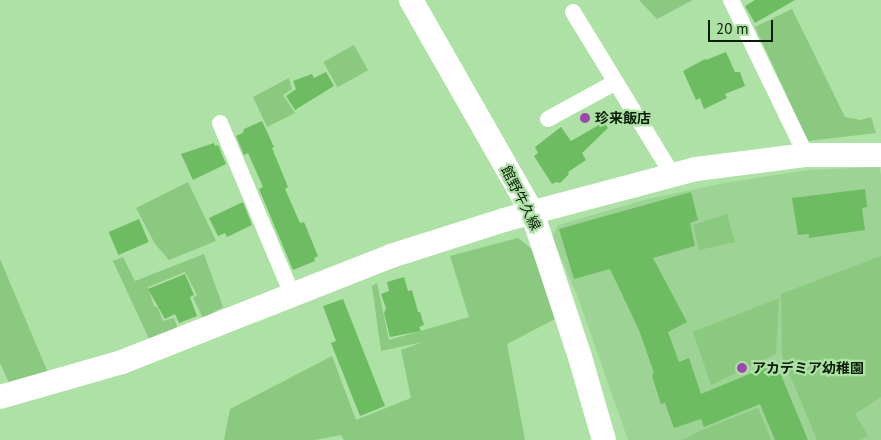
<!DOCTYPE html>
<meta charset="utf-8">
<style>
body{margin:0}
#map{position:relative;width:881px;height:440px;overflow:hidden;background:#aee1a5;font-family:"PT Sans","Noto Sans JP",sans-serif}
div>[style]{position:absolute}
.built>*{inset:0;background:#9dd394}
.green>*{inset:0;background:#8bc981;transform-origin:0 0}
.building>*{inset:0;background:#6dbc61;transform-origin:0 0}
.street>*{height:16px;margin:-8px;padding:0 8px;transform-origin:8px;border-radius:8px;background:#fff}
.secondary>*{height:24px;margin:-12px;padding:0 12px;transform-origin:12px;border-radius:12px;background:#fff}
.dots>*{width:14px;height:14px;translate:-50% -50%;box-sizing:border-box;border:2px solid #aee1a5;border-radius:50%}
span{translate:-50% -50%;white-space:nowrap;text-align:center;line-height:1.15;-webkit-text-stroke:4.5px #aee1a5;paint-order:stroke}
.poi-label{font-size:14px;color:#091c06;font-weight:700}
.left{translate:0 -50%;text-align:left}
.street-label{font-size:14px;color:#091c06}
.scale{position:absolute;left:708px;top:20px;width:65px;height:22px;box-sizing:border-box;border:2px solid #091c06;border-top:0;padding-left:6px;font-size:15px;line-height:18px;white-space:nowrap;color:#091c06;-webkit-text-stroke:4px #aee1a5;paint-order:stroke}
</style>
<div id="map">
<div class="built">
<div style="clip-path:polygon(879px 167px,881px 175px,881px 440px,628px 440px,577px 295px,552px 237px,558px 225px,648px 199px,730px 182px,808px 170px)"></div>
</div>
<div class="green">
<div style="clip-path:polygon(639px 0,693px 0,657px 19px)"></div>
<div style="clip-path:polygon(792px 9px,845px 117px,861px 120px,871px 117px,876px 133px,808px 141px,755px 27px)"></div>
<div style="left:354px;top:45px;width:29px;height:35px;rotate:61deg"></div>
<div style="clip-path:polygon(289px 78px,292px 89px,283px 95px,295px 113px,267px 127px,253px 97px)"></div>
<div style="clip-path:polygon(188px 182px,216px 241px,169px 260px,155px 244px,136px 208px)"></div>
<div style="clip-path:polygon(727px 214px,735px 242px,699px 250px,693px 225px)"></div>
<div style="clip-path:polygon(518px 238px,535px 252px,555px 319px,507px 344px,525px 440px,344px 440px,341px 435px,315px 440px,224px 440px,230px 409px,332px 356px,356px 420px,411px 398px,401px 350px,423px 342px,381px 351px,372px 286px,377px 283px,389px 340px,469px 317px,450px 256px)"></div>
<div style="clip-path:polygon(204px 254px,223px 307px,203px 318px,193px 298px,197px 295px,185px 272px,148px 287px,154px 306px,158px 308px,163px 321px,174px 318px,178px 329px,150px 341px,113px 261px,123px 257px,135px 281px)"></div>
<div style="clip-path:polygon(881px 256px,881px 397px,855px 414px,868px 436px,860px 440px,817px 440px,782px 356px,781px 294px)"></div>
<div style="clip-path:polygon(0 259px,49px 375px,10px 385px,0 363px)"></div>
<div style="clip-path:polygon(779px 298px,776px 354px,711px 385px,693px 332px)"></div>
<div style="clip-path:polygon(758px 408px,771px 440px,683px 440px,702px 430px)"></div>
</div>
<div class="building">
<div style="clip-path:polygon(755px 0,795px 0,755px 23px,745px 6px)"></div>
<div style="clip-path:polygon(726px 52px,735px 72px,740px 72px,745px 86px,725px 94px,727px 98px,704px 109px,700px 98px,696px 100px,683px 71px,705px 59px,706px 60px)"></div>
<div style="clip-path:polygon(326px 72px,334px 86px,295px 110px,286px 96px,296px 89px,293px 81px,312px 74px,314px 78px)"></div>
<div style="clip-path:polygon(262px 121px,274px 147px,272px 148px,288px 187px,285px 189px,300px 223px,304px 222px,318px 256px,314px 258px,315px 261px,293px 270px,259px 189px,263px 187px,248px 153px,244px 155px,236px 136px,243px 133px,244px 129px)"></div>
<div style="clip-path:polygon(604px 122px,608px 128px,582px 153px,586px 160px,568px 172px,569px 174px,560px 183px,556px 182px,552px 184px,534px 156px,538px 153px,535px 147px,561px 127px,571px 141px)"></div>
<div style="clip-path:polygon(214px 143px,215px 146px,218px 145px,226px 164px,193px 180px,181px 154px)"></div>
<div style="clip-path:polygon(865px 189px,867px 207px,862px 208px,865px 230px,809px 238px,809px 234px,798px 235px,792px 198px)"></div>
<div style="clip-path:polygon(691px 192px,698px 220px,690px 223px,695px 246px,653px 258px,687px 322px,668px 332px,679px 362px,689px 358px,701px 394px,776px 363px,808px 440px,775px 440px,760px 404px,704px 427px,701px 419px,674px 428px,665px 403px,661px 404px,652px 376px,654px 373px,639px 330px,610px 269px,574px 279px,559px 229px)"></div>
<div style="clip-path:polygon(243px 202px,252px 225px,227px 237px,225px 233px,218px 236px,209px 218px)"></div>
<div style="left:139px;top:219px;width:25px;height:33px;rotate:67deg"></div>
<div style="clip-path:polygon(185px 274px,194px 295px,190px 297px,197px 316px,179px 323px,175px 314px,165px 319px,148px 289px)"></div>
<div style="clip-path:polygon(404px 277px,408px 291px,412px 290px,418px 312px,420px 312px,424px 325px,419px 327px,421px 331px,390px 337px,384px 313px,386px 308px,381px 294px,389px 291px,387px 282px)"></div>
<div style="clip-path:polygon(343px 299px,385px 406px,360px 416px,331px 343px,336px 341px,323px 306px)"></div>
</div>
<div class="street">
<div style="left:731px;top:0;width:172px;rotate:64.2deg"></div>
<div style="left:573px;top:12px;width:190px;rotate:58.6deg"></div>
<div style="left:548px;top:119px;width:77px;rotate:-28.6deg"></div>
<div style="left:220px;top:123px;width:186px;rotate:67.2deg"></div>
</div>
<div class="secondary">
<div style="left:411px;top:0;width:244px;rotate:60.3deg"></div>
<div style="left:532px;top:212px;width:153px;rotate:71.7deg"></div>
<div style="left:580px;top:357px;width:86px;rotate:73.9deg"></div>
<div style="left:0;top:397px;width:127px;rotate:-16deg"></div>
<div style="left:122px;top:362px;width:289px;rotate:-21.5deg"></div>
<div style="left:391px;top:256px;width:119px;rotate:-17.7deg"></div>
<div style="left:504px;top:220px;width:199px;rotate:-14.9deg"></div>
<div style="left:696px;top:169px;width:111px;rotate:-7.3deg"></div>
<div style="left:806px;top:155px;width:75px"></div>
</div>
<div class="dots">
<div style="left:585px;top:118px;background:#9f45b0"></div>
<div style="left:742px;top:368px;background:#9f45b0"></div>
</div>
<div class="poi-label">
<span class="left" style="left:595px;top:118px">珍来飯店</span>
<span class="left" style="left:752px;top:368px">アカデミア幼稚園</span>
</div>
<div class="street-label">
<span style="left:521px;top:198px;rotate:63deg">館野牛久線</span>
</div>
<div class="scale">20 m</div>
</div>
